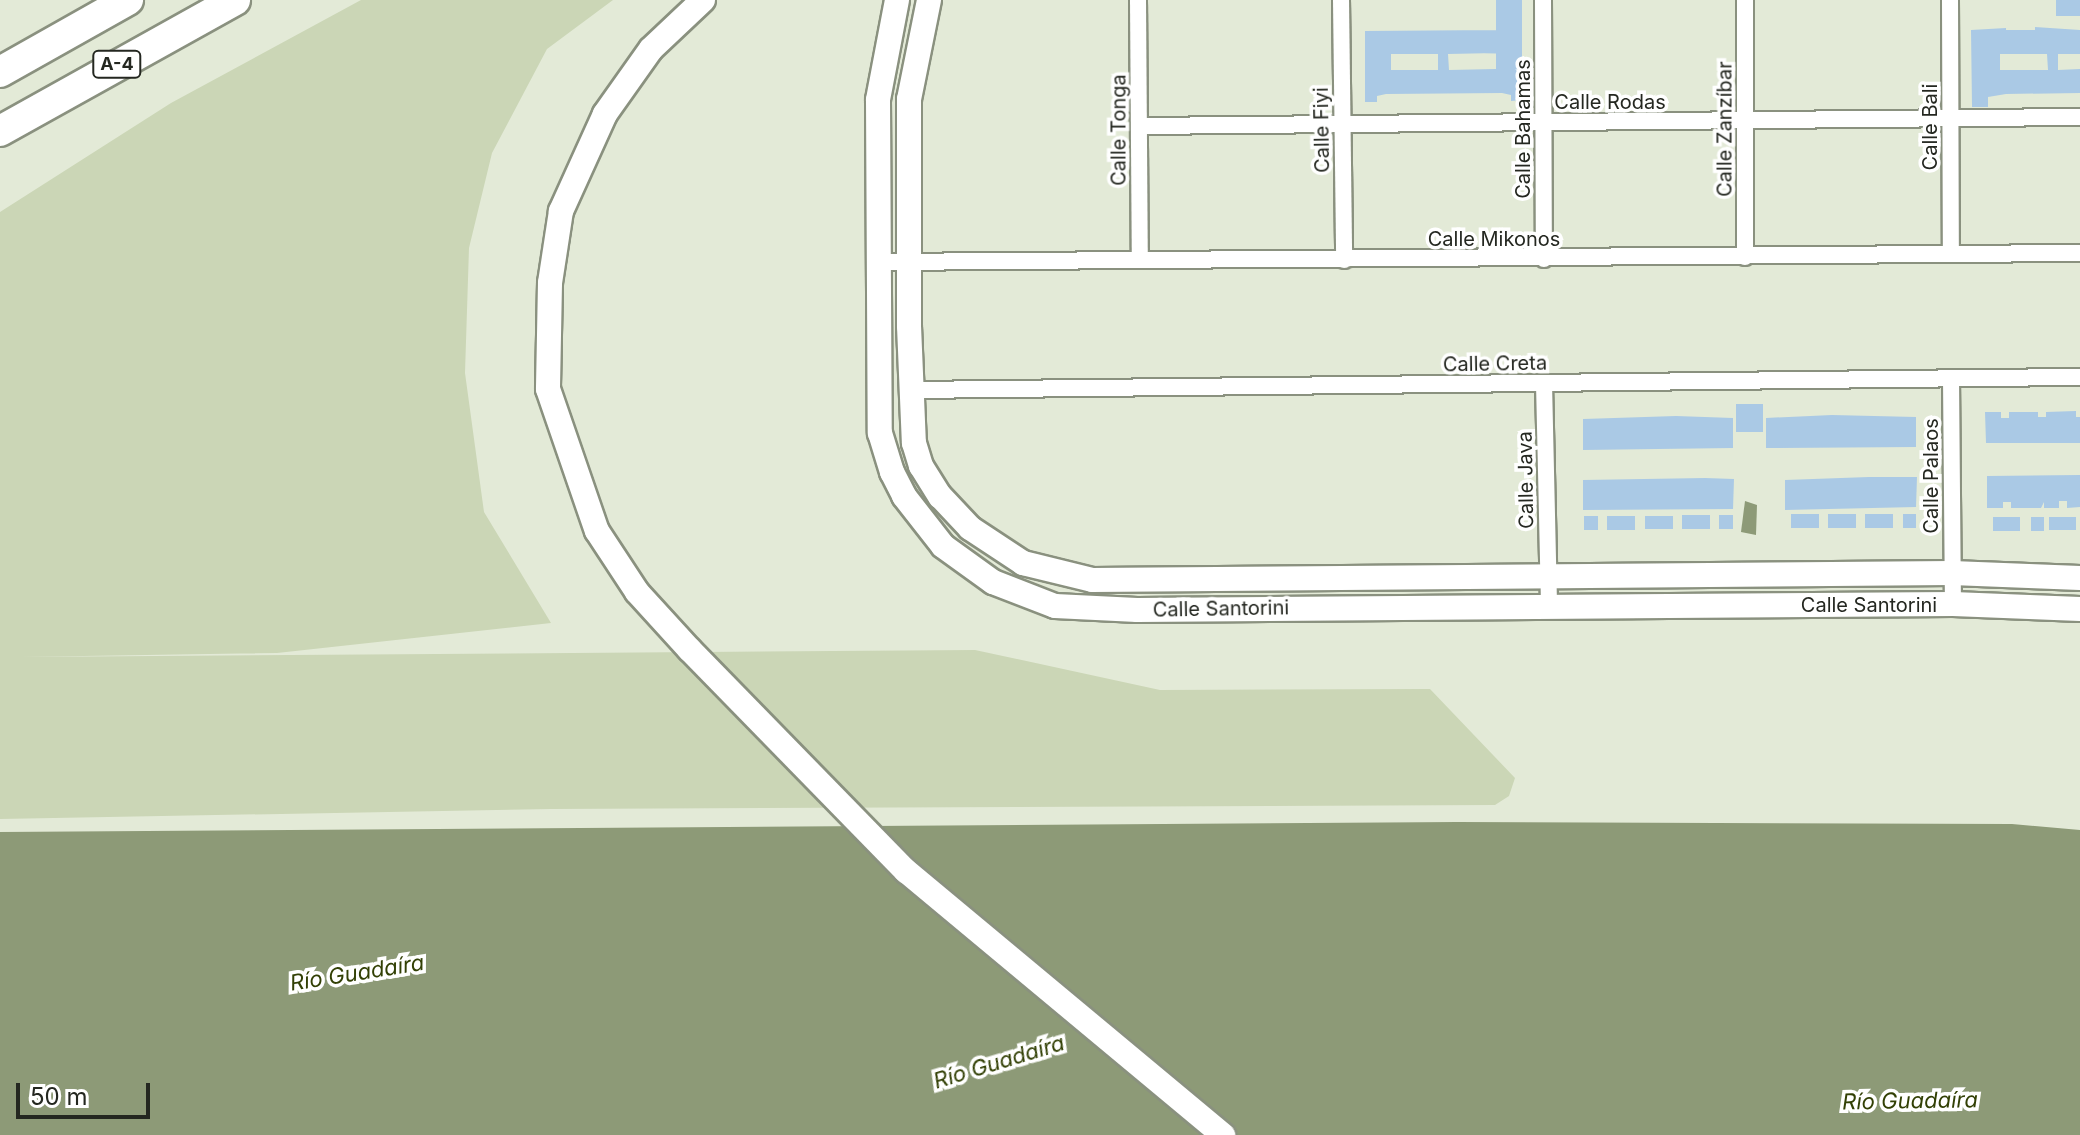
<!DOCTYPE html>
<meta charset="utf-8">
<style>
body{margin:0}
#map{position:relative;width:2080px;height:1135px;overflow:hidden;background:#e3ead7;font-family:Inter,sans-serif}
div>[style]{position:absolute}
.green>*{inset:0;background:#cbd6b6}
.water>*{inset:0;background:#8d9a77}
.building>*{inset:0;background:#aac9e5;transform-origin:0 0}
.roads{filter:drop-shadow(2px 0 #8a917f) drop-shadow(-2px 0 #8a917f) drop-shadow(0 2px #8a917f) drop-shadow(0 -2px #8a917f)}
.street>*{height:16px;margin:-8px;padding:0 8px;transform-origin:8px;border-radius:8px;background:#fff}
.secondary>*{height:24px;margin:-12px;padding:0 12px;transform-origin:12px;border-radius:12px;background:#fff}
.highway>*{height:30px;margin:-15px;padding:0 15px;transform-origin:15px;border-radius:15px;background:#fff}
span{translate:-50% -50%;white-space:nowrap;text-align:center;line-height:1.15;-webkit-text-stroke:7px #fff;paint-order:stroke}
.shield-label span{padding:2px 6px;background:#fff;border:2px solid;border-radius:6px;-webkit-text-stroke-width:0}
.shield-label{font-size:18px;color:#242720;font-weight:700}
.street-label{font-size:20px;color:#242720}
.water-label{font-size:22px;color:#324005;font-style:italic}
.scale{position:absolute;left:16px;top:1083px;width:134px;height:36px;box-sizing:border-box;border:4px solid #242720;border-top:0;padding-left:10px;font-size:24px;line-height:28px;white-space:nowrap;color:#242720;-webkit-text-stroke:6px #fff;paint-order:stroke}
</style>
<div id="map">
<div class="green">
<div style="clip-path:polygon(361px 0,613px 0,547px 49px,492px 153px,469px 248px,465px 373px,484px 512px,551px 623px,277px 653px,20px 657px,975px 650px,1160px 690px,1430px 689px,1515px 778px,1509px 796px,1495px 805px,551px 809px,0 819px,0 212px,171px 103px)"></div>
</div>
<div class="water">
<div style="clip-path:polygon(1745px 501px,1757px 505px,1756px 535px,1741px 532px)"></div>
<div style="clip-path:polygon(1457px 822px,2012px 824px,2080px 830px,2080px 1135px,0 1135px,0 832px)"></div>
</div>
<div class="building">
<div style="clip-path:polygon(evenodd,1496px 0,1522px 0,1522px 100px,1511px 101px,1511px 95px,1502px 93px,1386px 94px,1377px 96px,1377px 102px,1365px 102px,1365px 31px,1496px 30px,1496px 0,1496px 53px,1496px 69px,1449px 70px,1448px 54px,1496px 53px,1496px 0,1391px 54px,1438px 54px,1438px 70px,1391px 70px,1391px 54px)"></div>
<div style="left:2080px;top:0;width:16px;height:24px;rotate:90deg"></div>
<div style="clip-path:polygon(evenodd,2035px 27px,2080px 30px,2080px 54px,2058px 54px,2058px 70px,2080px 69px,2080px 93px,2006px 94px,1988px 97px,1988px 107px,1972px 107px,1971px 30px,2006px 28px,2006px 30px,2035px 30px,2035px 27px,2000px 54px,2047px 54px,2048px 70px,2000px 70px,2000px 54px)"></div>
<div style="left:1763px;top:404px;width:28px;height:27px;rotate:90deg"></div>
<div style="clip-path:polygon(2076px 411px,2076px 417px,2080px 417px,2080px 443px,1986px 443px,1985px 412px,2001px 412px,2001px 418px,2009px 418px,2009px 412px,2038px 412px,2038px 417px,2046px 417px,2046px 412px)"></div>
<div style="clip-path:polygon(1832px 415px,1916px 417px,1916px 447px,1766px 448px,1766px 418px)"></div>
<div style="clip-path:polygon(1676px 416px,1733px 418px,1733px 448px,1583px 450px,1583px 419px)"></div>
<div style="clip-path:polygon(2080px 475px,2080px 507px,2067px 508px,2067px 501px,2059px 501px,2059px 508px,2044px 508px,2044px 502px,2041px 508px,2011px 508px,2011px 502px,2003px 502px,2003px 508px,1987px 508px,1987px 476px)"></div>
<div style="clip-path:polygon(1869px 477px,1917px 477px,1916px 507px,1785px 510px,1785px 480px)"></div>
<div style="clip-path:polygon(1705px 478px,1734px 479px,1733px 509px,1583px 510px,1583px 480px)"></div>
<div style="left:1819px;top:514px;width:14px;height:28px;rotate:90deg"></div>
<div style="left:1828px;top:514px;width:28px;height:14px"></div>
<div style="left:1865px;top:514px;width:28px;height:14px"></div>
<div style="left:1903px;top:514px;width:13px;height:14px"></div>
<div style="left:1710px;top:515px;width:14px;height:28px;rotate:90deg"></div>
<div style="left:1719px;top:515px;width:14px;height:14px"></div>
<div style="left:1598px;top:516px;width:14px;height:14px;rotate:90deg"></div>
<div style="left:1607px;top:516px;width:28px;height:14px"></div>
<div style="left:1645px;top:516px;width:28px;height:13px"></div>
<div style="left:2020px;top:517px;width:14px;height:27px;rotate:90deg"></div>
<div style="left:2031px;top:517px;width:13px;height:14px"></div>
<div style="left:2049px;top:517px;width:27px;height:13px"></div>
</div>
<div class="roads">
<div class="street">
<div style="left:1138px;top:0;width:260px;rotate:89.6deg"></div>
<div style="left:1341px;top:0;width:260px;rotate:89.3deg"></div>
<div style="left:1543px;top:0;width:259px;rotate:89.8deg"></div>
<div style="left:1950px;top:0;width:254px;rotate:89.8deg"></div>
<div style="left:1139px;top:126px;width:941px;rotate:-0.55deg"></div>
<div style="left:1745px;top:257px;width:257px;rotate:-90deg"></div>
<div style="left:879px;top:262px;width:1201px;rotate:-0.43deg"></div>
<div style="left:1951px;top:379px;width:225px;rotate:89.5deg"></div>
<div style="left:1544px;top:383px;width:223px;rotate:88.7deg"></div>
<div style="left:910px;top:390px;width:1170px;rotate:-0.64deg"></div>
</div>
<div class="secondary">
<div style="left:703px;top:0;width:71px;rotate:136.7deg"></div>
<div style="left:651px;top:49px;width:80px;rotate:125.3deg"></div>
<div style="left:605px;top:114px;width:107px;rotate:114.4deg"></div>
<div style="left:561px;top:211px;width:73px;rotate:98.7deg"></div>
<div style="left:550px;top:283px;width:106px;rotate:91.1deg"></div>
<div style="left:548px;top:389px;width:150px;rotate:71deg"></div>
<div style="left:597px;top:531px;width:73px;rotate:56.7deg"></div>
<div style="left:637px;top:592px;width:79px;rotate:47.6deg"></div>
<div style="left:690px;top:650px;width:309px;rotate:45.7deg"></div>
<div style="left:906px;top:871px;width:413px;rotate:39.8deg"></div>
<div style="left:897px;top:0;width:102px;rotate:100.8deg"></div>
<div style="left:878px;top:100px;width:333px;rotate:89.7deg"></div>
<div style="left:880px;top:433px;width:41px;rotate:72.9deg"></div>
<div style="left:892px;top:472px;width:27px;rotate:63deg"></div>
<div style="left:904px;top:496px;width:63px;rotate:52deg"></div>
<div style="left:943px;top:546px;width:62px;rotate:35.8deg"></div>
<div style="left:993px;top:582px;width:66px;rotate:21.2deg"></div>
<div style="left:1055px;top:606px;width:82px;rotate:2.8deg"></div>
<div style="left:1137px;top:610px;width:816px;rotate:-0.42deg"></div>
<div style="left:1953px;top:604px;width:127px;rotate:2.3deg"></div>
<div style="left:929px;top:0;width:101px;rotate:101.4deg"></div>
<div style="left:909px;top:99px;width:227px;rotate:90deg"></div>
<div style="left:909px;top:326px;width:117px;rotate:87.6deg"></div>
<div style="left:914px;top:443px;width:24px;rotate:73deg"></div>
<div style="left:921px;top:466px;width:36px;rotate:58deg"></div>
<div style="left:940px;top:496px;width:44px;rotate:46.8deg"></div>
<div style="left:970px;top:528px;width:64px;rotate:33.4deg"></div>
<div style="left:1023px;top:563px;width:71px;rotate:13.8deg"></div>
<div style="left:1092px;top:580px;width:860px;rotate:-0.47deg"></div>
<div style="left:1952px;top:573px;width:128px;rotate:2.2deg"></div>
</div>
<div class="highway">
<div style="left:0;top:72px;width:147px;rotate:-29.4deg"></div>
<div style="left:0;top:131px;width:269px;rotate:-29.1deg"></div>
</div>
</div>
<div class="shield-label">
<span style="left:117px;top:64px">A-4</span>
</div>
<div class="street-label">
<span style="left:1610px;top:102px">Calle Rodas</span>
<span style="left:1930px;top:127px;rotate:-90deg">Calle Bali</span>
<span style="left:1523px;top:129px;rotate:-90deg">Calle Bahamas</span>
<span style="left:1725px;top:129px;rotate:-90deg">Calle Zanzíbar</span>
<span style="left:1119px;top:130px;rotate:-90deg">Calle Tonga</span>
<span style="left:1322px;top:130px;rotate:-91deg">Calle Fiyi</span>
<span style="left:1494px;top:239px">Calle Mikonos</span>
<span style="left:1495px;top:364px;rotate:-1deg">Calle Creta</span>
<span style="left:1931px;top:476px;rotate:-90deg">Calle Palaos</span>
<span style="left:1526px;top:480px;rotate:-91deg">Calle Java</span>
<span style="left:1869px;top:605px">Calle Santorini</span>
<span style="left:1221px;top:609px;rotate:-1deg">Calle Santorini</span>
</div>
<div class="water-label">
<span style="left:357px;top:973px;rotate:-9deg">Río Guadaíra</span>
<span style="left:999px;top:1062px;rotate:-17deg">Río Guadaíra</span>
<span style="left:1910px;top:1101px;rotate:-1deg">Río Guadaíra</span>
</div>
<div class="scale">50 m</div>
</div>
